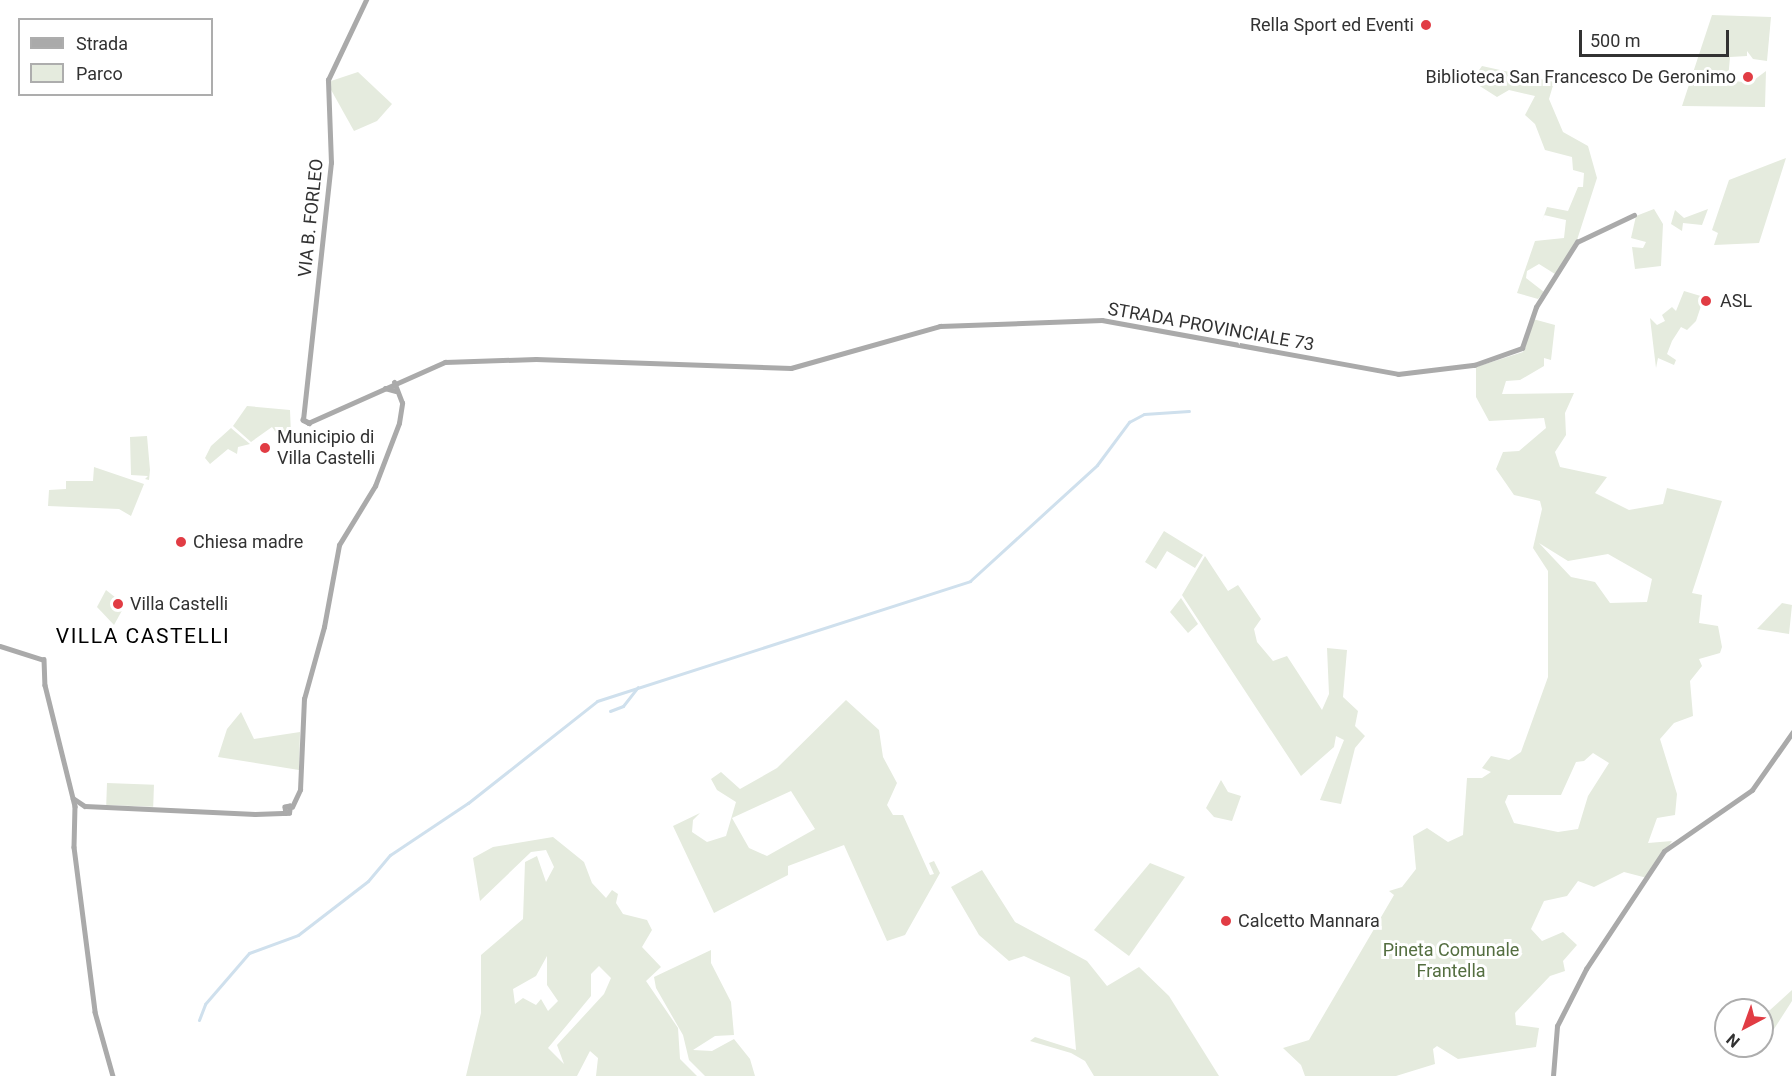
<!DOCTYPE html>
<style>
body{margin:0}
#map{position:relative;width:1792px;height:1076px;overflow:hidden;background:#fff;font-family:Roboto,sans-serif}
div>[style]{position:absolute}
.green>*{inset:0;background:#e5ebde;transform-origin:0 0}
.canal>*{height:3px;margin:-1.5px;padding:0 1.5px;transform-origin:1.5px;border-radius:1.5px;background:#cfe0ed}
.major>*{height:4.5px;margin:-2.25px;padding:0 2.25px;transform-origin:2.25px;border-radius:2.25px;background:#aaa}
.dots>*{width:16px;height:16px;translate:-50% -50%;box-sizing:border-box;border:3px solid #fff;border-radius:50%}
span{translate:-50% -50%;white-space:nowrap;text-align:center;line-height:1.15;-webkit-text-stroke:6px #fff;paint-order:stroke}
.poi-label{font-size:18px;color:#323232}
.right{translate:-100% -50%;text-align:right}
.left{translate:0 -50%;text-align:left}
.street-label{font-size:18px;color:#323232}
.park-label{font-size:18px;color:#546e40}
.quarter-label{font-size:21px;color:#000;letter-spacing:1.5px}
.legend{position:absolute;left:18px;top:18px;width:195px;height:78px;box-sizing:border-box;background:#fff;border:2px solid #adadad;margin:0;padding:8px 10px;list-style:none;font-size:18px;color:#323232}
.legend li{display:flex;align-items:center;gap:12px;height:30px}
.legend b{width:30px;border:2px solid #adadad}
.north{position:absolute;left:1714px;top:998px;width:60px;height:60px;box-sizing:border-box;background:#fff;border:2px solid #adadad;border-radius:50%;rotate:221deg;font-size:16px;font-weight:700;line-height:24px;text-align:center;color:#323232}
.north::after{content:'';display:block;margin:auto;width:21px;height:27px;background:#e13c44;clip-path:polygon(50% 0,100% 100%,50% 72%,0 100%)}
.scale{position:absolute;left:1579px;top:30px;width:150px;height:27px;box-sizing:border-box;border:3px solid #323232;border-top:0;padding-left:8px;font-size:18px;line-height:21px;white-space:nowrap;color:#323232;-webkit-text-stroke:4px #fff;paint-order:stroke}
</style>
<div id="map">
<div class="green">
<div style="clip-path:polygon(1712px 15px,1771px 17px,1767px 61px,1753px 59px,1747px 51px,1747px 56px,1730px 57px,1728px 80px,1750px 83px,1766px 71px,1765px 107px,1682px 106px)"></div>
<div style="clip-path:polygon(1482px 66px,1554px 82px,1549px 99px,1563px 132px,1588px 146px,1597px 178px,1577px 240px,1555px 274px,1539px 264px,1527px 271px,1526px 278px,1544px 292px,1538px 299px,1517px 293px,1535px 241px,1564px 238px,1566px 220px,1544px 215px,1541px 224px,1547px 207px,1568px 211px,1578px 187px,1583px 187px,1584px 173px,1573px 170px,1572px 157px,1545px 150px,1535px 124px,1525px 115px,1535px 96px,1509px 90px,1497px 97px,1475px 83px,1474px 77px)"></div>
<div style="clip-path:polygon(358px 72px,392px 104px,377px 121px,354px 131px,330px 88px,331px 81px)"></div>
<div style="clip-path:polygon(1786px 158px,1759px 243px,1714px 245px,1718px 233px,1712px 230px,1729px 180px)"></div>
<div style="clip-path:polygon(1654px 209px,1663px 224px,1661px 266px,1635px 269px,1632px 247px,1643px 248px,1646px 242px,1631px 238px,1636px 216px)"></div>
<div style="clip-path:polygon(1708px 209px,1702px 225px,1683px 223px,1682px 231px,1671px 224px,1675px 210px,1684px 218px)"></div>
<div style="clip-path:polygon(1684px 291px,1704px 297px,1696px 321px,1687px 330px,1681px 327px,1672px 341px,1667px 354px,1676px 360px,1674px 365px,1658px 358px,1656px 368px,1650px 318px,1657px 325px,1665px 321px,1662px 315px,1672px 307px,1676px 311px)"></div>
<div style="clip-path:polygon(evenodd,1533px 319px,1555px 325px,1551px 360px,1544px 358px,1544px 366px,1520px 380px,1506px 381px,1502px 394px,1574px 393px,1565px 413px,1566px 435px,1555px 452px,1560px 467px,1607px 477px,1595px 493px,1629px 510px,1663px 504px,1667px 488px,1722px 501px,1692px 593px,1702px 595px,1699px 623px,1718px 626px,1722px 647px,1720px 653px,1699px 659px,1702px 666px,1690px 681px,1693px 716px,1674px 723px,1660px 739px,1677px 794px,1675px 815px,1657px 818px,1648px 843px,1672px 841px,1647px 878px,1624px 872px,1594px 887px,1578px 881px,1567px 896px,1544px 901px,1531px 929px,1542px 941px,1563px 932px,1577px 945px,1563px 961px,1565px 971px,1550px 976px,1515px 1013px,1516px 1025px,1539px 1028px,1536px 1047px,1458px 1059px,1437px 1046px,1433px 1049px,1435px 1064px,1396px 1076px,1305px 1076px,1301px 1065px,1283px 1048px,1309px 1040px,1394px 895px,1389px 891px,1402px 887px,1416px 869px,1413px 836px,1427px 828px,1448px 842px,1463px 835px,1467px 778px,1482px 778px,1491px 772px,1482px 768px,1491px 756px,1509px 760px,1521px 752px,1548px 677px,1548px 571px,1533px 548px,1542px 509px,1540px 501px,1514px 495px,1496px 469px,1503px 452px,1519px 451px,1546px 428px,1544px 418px,1489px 421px,1476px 397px,1476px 367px,1523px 352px,1533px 319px,1539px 543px,1568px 561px,1608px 554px,1652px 579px,1647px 602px,1610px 603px,1595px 582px,1571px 577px,1539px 543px,1533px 319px,1593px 753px,1609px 763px,1588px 796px,1578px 829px,1558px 832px,1514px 823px,1505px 802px,1508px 795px,1561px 795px,1576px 762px,1584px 761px,1593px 753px)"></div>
<div style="clip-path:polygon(247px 406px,290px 410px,291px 435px,296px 438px,285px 445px,272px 427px,251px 442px,233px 426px)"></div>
<div style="clip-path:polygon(231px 428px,250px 444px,238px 447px,237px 454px,228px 449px,210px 464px,205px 458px,211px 446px)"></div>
<div style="clip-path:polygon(147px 436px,150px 470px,149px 480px,145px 479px,148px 476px,131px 475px,130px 437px)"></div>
<div style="clip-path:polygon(94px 467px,144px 484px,131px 516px,119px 509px,48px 506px,49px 490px,66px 489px,66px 481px,93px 481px)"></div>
<div style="clip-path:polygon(1164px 531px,1203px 555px,1195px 568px,1167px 551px,1156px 569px,1145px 562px)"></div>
<div style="clip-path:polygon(1205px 556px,1228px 591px,1238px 585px,1261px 619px,1254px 629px,1257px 642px,1273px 661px,1287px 656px,1322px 710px,1329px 694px,1327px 648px,1347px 650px,1343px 697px,1358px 711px,1355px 726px,1365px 736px,1355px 748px,1341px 804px,1320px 800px,1344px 740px,1336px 736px,1334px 747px,1301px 776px,1182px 595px)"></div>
<div style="clip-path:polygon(106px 590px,125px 605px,114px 625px,97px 607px)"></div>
<div style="clip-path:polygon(1181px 598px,1198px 624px,1188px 633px,1170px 612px)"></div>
<div style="clip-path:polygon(1782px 603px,1792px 605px,1789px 634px,1757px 629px)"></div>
<div style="clip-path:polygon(evenodd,846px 700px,879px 730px,883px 757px,897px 783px,887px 805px,893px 815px,903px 815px,930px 875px,934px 874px,929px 863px,934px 861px,940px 873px,905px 935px,887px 941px,844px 845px,788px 866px,788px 875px,714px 913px,673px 826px,700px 813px,693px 820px,692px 832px,707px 842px,726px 836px,736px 802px,717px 790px,711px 779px,721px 772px,740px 789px,777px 768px,846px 700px,791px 791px,815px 829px,767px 856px,749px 848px,732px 818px,791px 791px)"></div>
<div style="clip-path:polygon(241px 712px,254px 739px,300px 732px,299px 770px,218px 757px,227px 729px)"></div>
<div style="clip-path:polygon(1221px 780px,1228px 792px,1241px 796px,1232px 821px,1214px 817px,1206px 808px)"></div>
<div style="left:107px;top:783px;width:47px;height:22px;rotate:2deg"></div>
<div style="clip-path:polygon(evenodd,553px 837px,584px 862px,592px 883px,606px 898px,612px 890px,618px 894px,616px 903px,623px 914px,647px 920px,652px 930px,642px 947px,661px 967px,646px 981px,678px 1028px,680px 1059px,697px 1076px,596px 1076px,598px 1058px,590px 1051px,577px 1076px,466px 1076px,481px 1013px,481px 955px,523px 919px,525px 862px,537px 856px,546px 882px,554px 867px,546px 850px,531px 852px,480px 901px,473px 858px,493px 847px,553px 837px,547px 956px,547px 985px,558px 1001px,548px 1011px,541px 999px,536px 1005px,523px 998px,515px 1004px,513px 989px,536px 976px,547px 956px,553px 837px,599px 966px,611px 978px,604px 994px,557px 1045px,564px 1064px,548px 1048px,591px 996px,591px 974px,599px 966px)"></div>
<div style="clip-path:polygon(1150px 863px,1185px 877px,1129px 956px,1094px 930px)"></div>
<div style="clip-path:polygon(982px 870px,1015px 922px,1087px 961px,1107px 986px,1139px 967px,1169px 996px,1219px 1076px,1094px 1076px,1085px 1061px,1071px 1053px,1030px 1041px,1035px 1037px,1076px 1050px,1070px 977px,1024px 956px,1009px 961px,979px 935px,951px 887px)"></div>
<div style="clip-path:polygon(711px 950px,711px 963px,731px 1002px,734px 1035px,715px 1036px,693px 1050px,712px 1051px,734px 1039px,750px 1059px,755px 1076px,705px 1076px,689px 1060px,683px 1035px,656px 988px,654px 977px)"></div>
<div style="clip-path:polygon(1792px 990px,1792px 1001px,1774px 1029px,1762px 1034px,1762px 1011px,1770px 1010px)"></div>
</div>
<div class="canal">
<div style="left:610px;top:711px;width:14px;rotate:-21deg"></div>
<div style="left:623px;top:706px;width:24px;rotate:-52deg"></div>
<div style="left:199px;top:1020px;width:17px;rotate:-69deg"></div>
<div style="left:205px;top:1004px;width:67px;rotate:-49.2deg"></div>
<div style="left:249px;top:953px;width:52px;rotate:-20.2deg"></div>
<div style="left:298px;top:935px;width:88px;rotate:-37.6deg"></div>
<div style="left:368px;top:881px;width:34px;rotate:-50deg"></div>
<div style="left:390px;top:855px;width:94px;rotate:-33.7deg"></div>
<div style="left:468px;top:803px;width:164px;rotate:-38.3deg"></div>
<div style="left:597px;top:701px;width:392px;rotate:-17.8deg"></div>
<div style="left:970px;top:581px;width:172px;rotate:-42.4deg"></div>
<div style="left:1097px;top:465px;width:54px;rotate:-53.3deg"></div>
<div style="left:1129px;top:422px;width:17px;rotate:-28deg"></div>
<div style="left:1144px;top:414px;width:45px;rotate:-3.8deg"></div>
</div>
<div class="major">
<div style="left:385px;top:388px;width:11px;rotate:15deg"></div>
<div style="left:303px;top:420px;width:7px;rotate:27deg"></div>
<div style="left:309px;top:423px;width:7px;rotate:-153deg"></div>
<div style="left:303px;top:420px;width:259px;rotate:-83.8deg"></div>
<div style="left:331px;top:163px;width:83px;rotate:-92.1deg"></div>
<div style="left:328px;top:80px;width:89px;rotate:-64.6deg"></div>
<div style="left:308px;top:423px;width:150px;rotate:-24deg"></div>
<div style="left:445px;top:362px;width:91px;rotate:-1.9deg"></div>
<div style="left:536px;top:359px;width:255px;rotate:2deg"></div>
<div style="left:791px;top:368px;width:155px;rotate:-15.7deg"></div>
<div style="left:940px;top:326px;width:162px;rotate:-2.1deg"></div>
<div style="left:1102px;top:320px;width:301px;rotate:10.3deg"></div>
<div style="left:1398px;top:374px;width:77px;rotate:-6.8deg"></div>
<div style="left:1474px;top:365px;width:51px;rotate:-19.5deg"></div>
<div style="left:1522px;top:348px;width:43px;rotate:-71.1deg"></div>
<div style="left:1536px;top:307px;width:77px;rotate:-57.8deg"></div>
<div style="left:1577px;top:242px;width:63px;rotate:-25.3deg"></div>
<div style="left:0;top:646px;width:43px;rotate:17.6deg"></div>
<div style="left:44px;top:659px;width:26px;rotate:88deg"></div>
<div style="left:45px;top:685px;width:125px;rotate:76.1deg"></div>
<div style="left:75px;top:806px;width:41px;rotate:91.4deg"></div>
<div style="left:74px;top:847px;width:166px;rotate:82.7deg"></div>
<div style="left:95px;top:1012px;width:66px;rotate:74.3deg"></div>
<div style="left:73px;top:798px;width:14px;rotate:34deg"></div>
<div style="left:85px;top:806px;width:170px;rotate:2.7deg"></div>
<div style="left:255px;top:814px;width:34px;rotate:-2deg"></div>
<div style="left:289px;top:813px;width:7px;rotate:-82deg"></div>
<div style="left:290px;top:806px;width:5px;rotate:169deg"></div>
<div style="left:285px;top:807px;width:6px;rotate:81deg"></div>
<div style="left:292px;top:807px;width:19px;rotate:-65deg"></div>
<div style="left:300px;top:790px;width:91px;rotate:-87.5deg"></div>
<div style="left:304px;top:699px;width:75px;rotate:-74.5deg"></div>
<div style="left:324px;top:627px;width:83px;rotate:-79.6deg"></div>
<div style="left:339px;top:545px;width:69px;rotate:-58.6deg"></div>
<div style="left:375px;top:486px;width:67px;rotate:-69.1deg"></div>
<div style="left:399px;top:423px;width:20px;rotate:-81deg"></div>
<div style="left:402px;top:403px;width:22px;rotate:-111deg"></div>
<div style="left:1553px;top:1076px;width:50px;rotate:-85.4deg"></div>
<div style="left:1557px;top:1026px;width:64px;rotate:-63deg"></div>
<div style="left:1586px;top:969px;width:141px;rotate:-56.5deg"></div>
<div style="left:1664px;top:851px;width:107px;rotate:-34.7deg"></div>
<div style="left:1752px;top:790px;width:70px;rotate:-54.9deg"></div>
</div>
<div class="dots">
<div style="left:1426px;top:25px;background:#e13c44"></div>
<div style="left:1748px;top:77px;background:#e13c44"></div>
<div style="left:1706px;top:301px;background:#e13c44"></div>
<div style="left:265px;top:448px;background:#e13c44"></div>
<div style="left:181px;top:542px;background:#e13c44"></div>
<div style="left:118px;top:604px;background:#e13c44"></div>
<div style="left:1226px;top:921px;background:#e13c44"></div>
</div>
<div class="poi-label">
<span class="right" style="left:1414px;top:25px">Rella Sport ed Eventi</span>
<span class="right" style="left:1736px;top:77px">Biblioteca San Francesco De Geronimo</span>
<span class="left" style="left:1720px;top:301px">ASL</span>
<span class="left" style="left:277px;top:448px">Municipio di<br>Villa Castelli</span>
<span class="left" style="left:193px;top:542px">Chiesa madre</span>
<span class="left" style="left:130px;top:604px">Villa Castelli</span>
<span class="left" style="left:1238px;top:921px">Calcetto Mannara</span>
</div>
<div class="street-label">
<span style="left:311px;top:218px;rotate:-84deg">VIA B. FORLEO</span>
<span style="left:1211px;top:327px;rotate:10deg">STRADA PROVINCIALE 73</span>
</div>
<div class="park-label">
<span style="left:1451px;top:961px">Pineta Comunale<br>Frantella</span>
</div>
<div class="quarter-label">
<span style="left:143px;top:636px">VILLA CASTELLI</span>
</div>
<ul class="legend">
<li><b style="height:8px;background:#aaa"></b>Strada</li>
<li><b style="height:16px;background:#e5ebde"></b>Parco</li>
</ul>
<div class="north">N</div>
<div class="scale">500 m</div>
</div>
